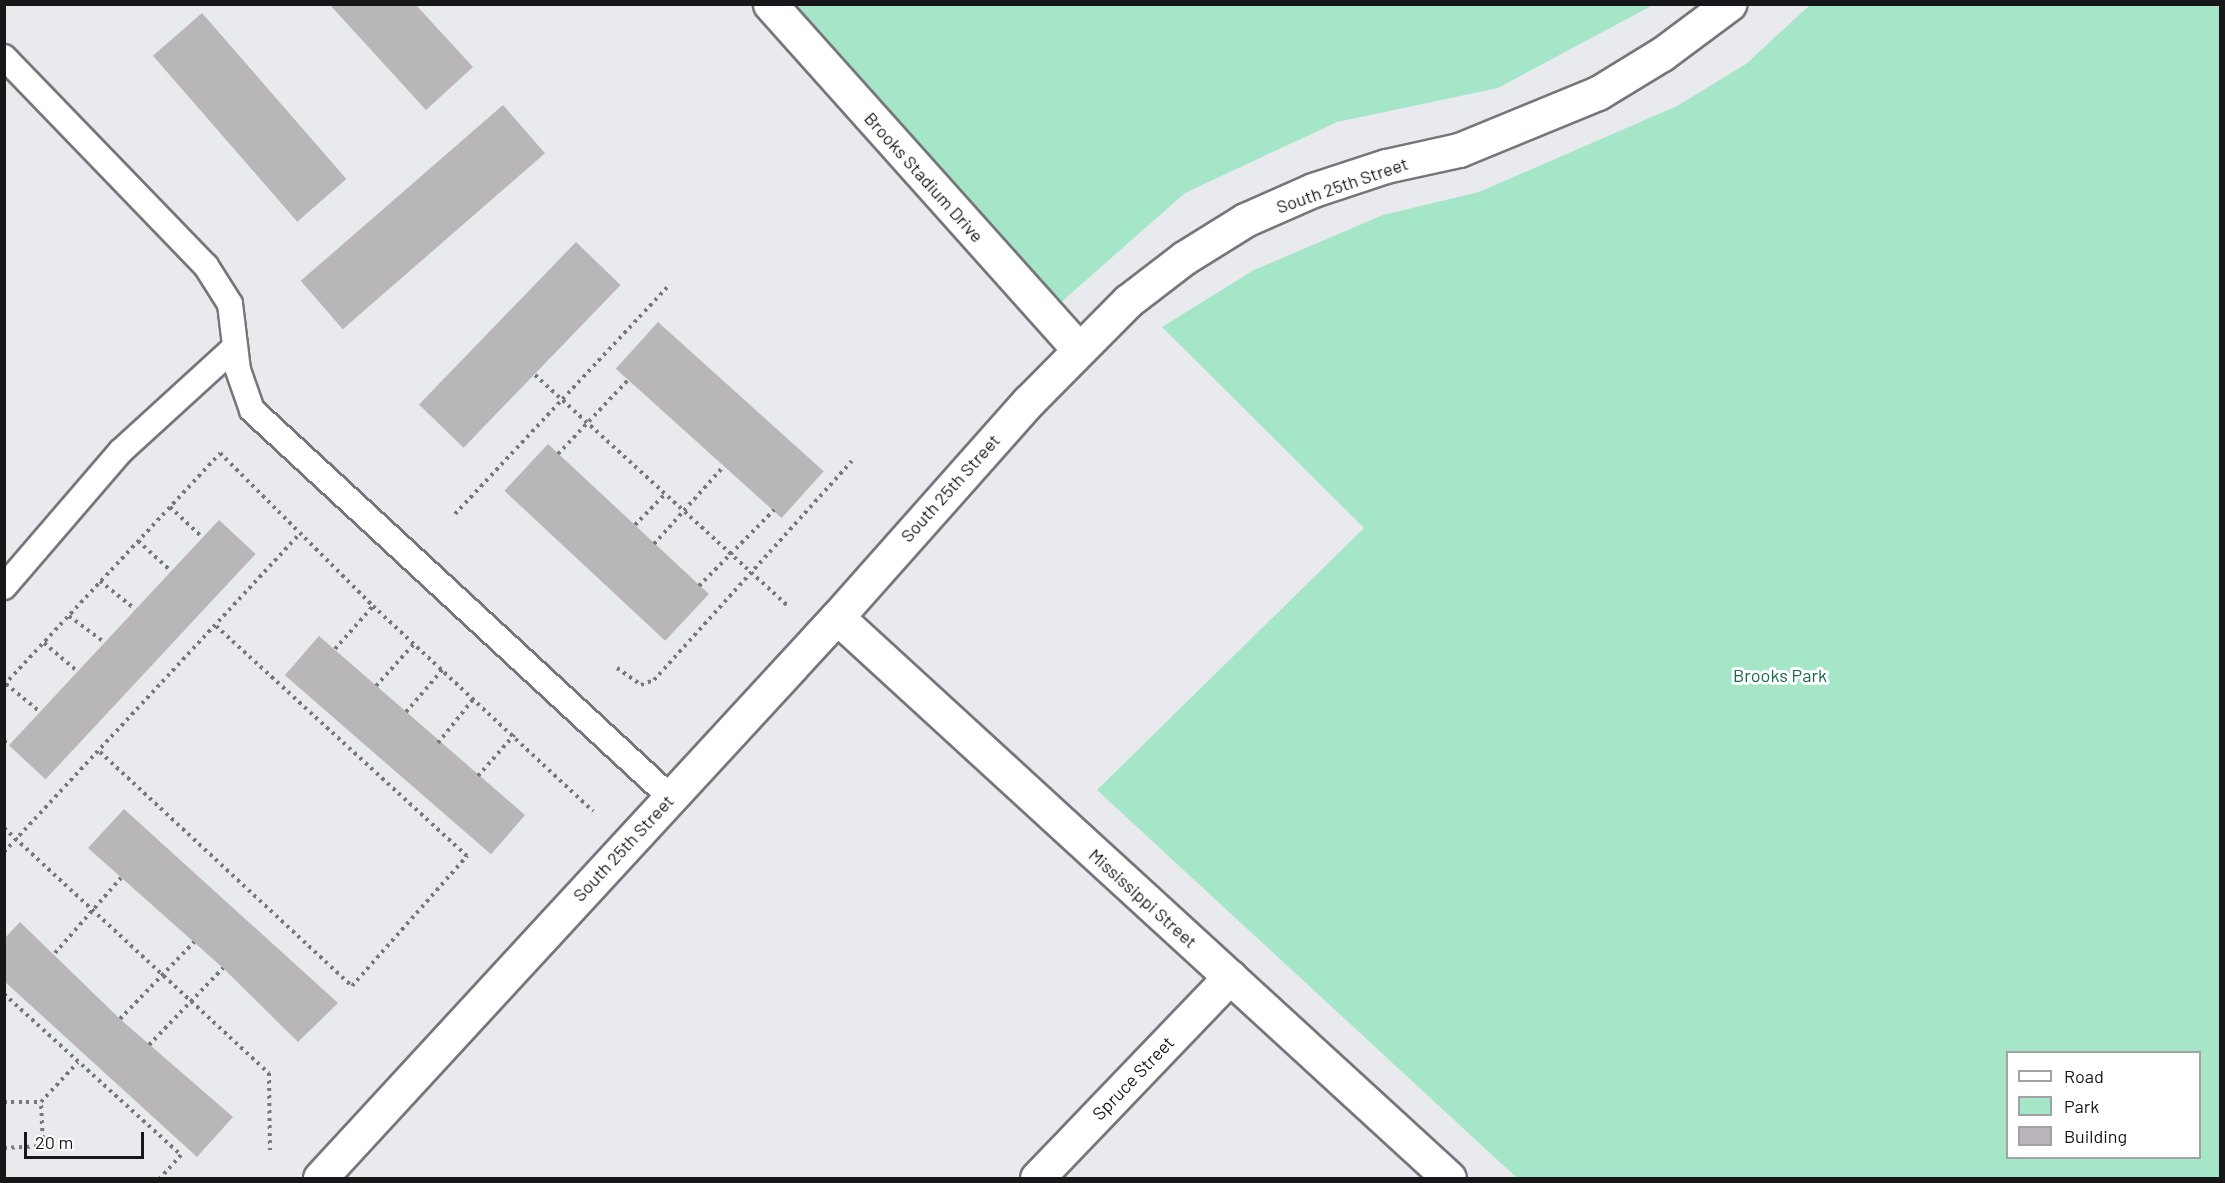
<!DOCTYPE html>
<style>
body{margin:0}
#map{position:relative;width:2225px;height:1183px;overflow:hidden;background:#e8eaed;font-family:Barlow,sans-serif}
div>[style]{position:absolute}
.green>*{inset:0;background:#a5e6c8}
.building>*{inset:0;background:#b8b6b9;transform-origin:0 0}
.path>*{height:4px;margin-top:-2px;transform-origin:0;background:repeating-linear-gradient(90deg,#77787a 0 3px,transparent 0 7.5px)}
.roads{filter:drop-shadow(2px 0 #75777a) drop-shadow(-2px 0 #75777a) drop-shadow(0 2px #75777a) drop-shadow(0 -2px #75777a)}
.lane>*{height:24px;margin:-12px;padding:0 12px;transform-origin:12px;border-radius:12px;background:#fff}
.street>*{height:33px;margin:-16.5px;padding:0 16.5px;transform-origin:16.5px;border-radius:16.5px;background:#fff}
span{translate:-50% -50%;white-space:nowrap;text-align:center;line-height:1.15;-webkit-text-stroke:6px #fff;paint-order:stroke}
.street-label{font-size:18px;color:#161718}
.park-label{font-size:18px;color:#16674b}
.frame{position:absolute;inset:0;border:6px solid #161718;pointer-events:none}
.legend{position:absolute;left:2006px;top:1051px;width:195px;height:108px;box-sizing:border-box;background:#fff;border:2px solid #a2a2a3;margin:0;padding:8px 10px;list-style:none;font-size:18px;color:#161718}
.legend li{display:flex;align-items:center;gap:12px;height:30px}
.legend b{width:30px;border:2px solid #a2a2a3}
.scale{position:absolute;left:24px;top:1132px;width:120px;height:27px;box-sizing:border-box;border:3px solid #161718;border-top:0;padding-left:8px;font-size:18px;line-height:21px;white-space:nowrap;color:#161718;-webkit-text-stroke:4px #fff;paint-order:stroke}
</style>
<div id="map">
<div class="green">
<div style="clip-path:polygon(evenodd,1811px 4px,2220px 5px,2220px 1178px,1517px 1178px,1097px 790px,1364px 528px,1162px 327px,1254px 270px,1383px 215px,1479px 192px,1677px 106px,1746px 64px,1811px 4px,2008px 1052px,2200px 1052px,2200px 1158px,2008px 1158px,2008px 1052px)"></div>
<div style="clip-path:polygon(793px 5px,1653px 5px,1498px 88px,1337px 122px,1185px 193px,1059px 304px)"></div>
</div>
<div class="building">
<div style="clip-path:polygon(330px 5px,416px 5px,473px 67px,426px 110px)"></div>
<div style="left:202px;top:13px;width:220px;height:65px;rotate:49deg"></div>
<div style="left:503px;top:105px;width:64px;height:268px;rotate:49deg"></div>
<div style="left:576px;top:242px;width:62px;height:226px;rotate:44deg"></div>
<div style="left:658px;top:322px;width:223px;height:63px;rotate:42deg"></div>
<div style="left:548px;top:444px;width:220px;height:64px;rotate:43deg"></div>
<div style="left:219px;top:520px;width:50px;height:308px;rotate:43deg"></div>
<div style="left:319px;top:636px;width:273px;height:52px;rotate:41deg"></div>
<div style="clip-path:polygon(124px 809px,338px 1003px,298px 1042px,223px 968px,88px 848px)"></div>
<div style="clip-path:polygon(20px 922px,120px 1019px,233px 1117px,197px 1157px,4px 981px,4px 939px)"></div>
</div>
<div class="path">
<div style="left:535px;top:375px;width:341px;rotate:42.4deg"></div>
<div style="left:558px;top:454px;width:102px;rotate:-46.6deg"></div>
<div style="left:170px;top:507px;width:45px;rotate:43.2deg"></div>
<div style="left:455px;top:514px;width:315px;rotate:-46.9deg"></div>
<div style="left:635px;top:525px;width:43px;rotate:-45.9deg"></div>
<div style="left:138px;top:541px;width:45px;rotate:42.3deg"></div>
<div style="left:654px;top:544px;width:105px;rotate:-48.1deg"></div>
<div style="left:100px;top:581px;width:45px;rotate:38.7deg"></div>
<div style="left:699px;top:586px;width:107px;rotate:-45.4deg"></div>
<div style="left:69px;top:616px;width:44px;rotate:36.6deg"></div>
<div style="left:44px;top:643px;width:43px;rotate:40.3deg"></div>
<div style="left:335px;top:649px;width:57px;rotate:-48.5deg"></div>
<div style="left:617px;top:668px;width:29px;rotate:35deg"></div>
<div style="left:641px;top:685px;width:14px;rotate:-21deg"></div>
<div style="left:654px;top:680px;width:295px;rotate:-47.9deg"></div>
<div style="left:6px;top:684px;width:43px;rotate:39.3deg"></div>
<div style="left:4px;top:685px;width:317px;rotate:-47deg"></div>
<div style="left:220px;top:453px;width:216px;rotate:45deg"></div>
<div style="left:373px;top:606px;width:301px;rotate:43deg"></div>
<div style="left:376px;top:686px;width:57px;rotate:-47.9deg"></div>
<div style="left:406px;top:712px;width:57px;rotate:-49.3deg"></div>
<div style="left:4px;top:741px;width:4px;rotate:34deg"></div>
<div style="left:438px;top:743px;width:58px;rotate:-51.3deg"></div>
<div style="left:100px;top:752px;width:344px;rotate:42.9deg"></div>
<div style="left:352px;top:986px;width:174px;rotate:-48.5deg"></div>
<div style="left:467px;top:856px;width:340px;rotate:-137.5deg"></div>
<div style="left:478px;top:776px;width:55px;rotate:-48.7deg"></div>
<div style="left:4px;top:828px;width:361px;rotate:42.8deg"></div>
<div style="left:269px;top:1073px;width:77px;rotate:89.3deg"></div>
<div style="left:4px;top:852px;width:434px;rotate:-47.1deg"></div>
<div style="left:55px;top:953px;width:100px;rotate:-48.7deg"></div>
<div style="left:4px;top:994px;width:239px;rotate:42.3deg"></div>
<div style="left:181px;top:1155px;width:31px;rotate:132deg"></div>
<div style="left:120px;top:1019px;width:107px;rotate:-46.1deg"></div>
<div style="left:149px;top:1045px;width:107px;rotate:-46.1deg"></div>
<div style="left:4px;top:1102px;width:37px"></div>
<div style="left:41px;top:1102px;width:54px;rotate:-47.2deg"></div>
<div style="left:4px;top:1148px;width:39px;rotate:-3deg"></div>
<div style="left:43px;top:1146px;width:44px;rotate:-92.6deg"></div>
</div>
<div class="roads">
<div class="lane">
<div style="left:4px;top:57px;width:291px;rotate:46deg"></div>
<div style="left:206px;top:266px;width:45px;rotate:57.7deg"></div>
<div style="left:230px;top:304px;width:66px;rotate:83.1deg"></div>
<div style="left:238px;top:370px;width:42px;rotate:70.7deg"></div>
<div style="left:252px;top:410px;width:570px;rotate:42.79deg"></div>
<div style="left:4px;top:587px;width:179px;rotate:-49.3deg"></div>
<div style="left:121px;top:451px;width:154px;rotate:-42.4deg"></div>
</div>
<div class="street">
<div style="left:770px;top:4px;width:462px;rotate:48.2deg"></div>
<div style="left:837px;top:617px;width:830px;rotate:42.51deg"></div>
<div style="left:320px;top:1178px;width:763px;rotate:-47.34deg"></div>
<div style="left:837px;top:617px;width:288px;rotate:-48.4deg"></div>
<div style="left:1028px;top:402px;width:142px;rotate:-45.3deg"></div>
<div style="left:1128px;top:301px;width:71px;rotate:-37.5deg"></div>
<div style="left:1184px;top:258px;width:72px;rotate:-31.9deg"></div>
<div style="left:1245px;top:220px;width:74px;rotate:-23.8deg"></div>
<div style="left:1313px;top:190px;width:77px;rotate:-18.2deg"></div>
<div style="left:1386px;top:166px;width:75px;rotate:-12.4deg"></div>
<div style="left:1459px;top:150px;width:150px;rotate:-22.3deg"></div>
<div style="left:1598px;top:93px;width:75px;rotate:-31.4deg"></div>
<div style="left:1662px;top:54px;width:84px;rotate:-36.7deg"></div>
<div style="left:1037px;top:1178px;width:279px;rotate:-46.2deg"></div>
</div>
</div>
<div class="street-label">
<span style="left:924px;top:177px;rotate:48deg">Brooks Stadium Drive</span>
<span style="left:1342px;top:185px;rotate:-19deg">South 25th Street</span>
<span style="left:950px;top:488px;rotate:-48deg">South 25th Street</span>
<span style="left:623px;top:848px;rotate:-47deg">South 25th Street</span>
<span style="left:1143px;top:898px;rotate:42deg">Mississippi Street</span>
<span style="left:1133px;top:1078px;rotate:-46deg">Spruce Street</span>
</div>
<div class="park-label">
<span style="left:1780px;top:675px">Brooks Park</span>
</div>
<div class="frame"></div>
<ul class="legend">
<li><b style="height:8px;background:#fff"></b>Road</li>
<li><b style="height:16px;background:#a5e6c8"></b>Park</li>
<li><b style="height:16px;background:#b8b6b9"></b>Building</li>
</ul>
<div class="scale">20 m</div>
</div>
